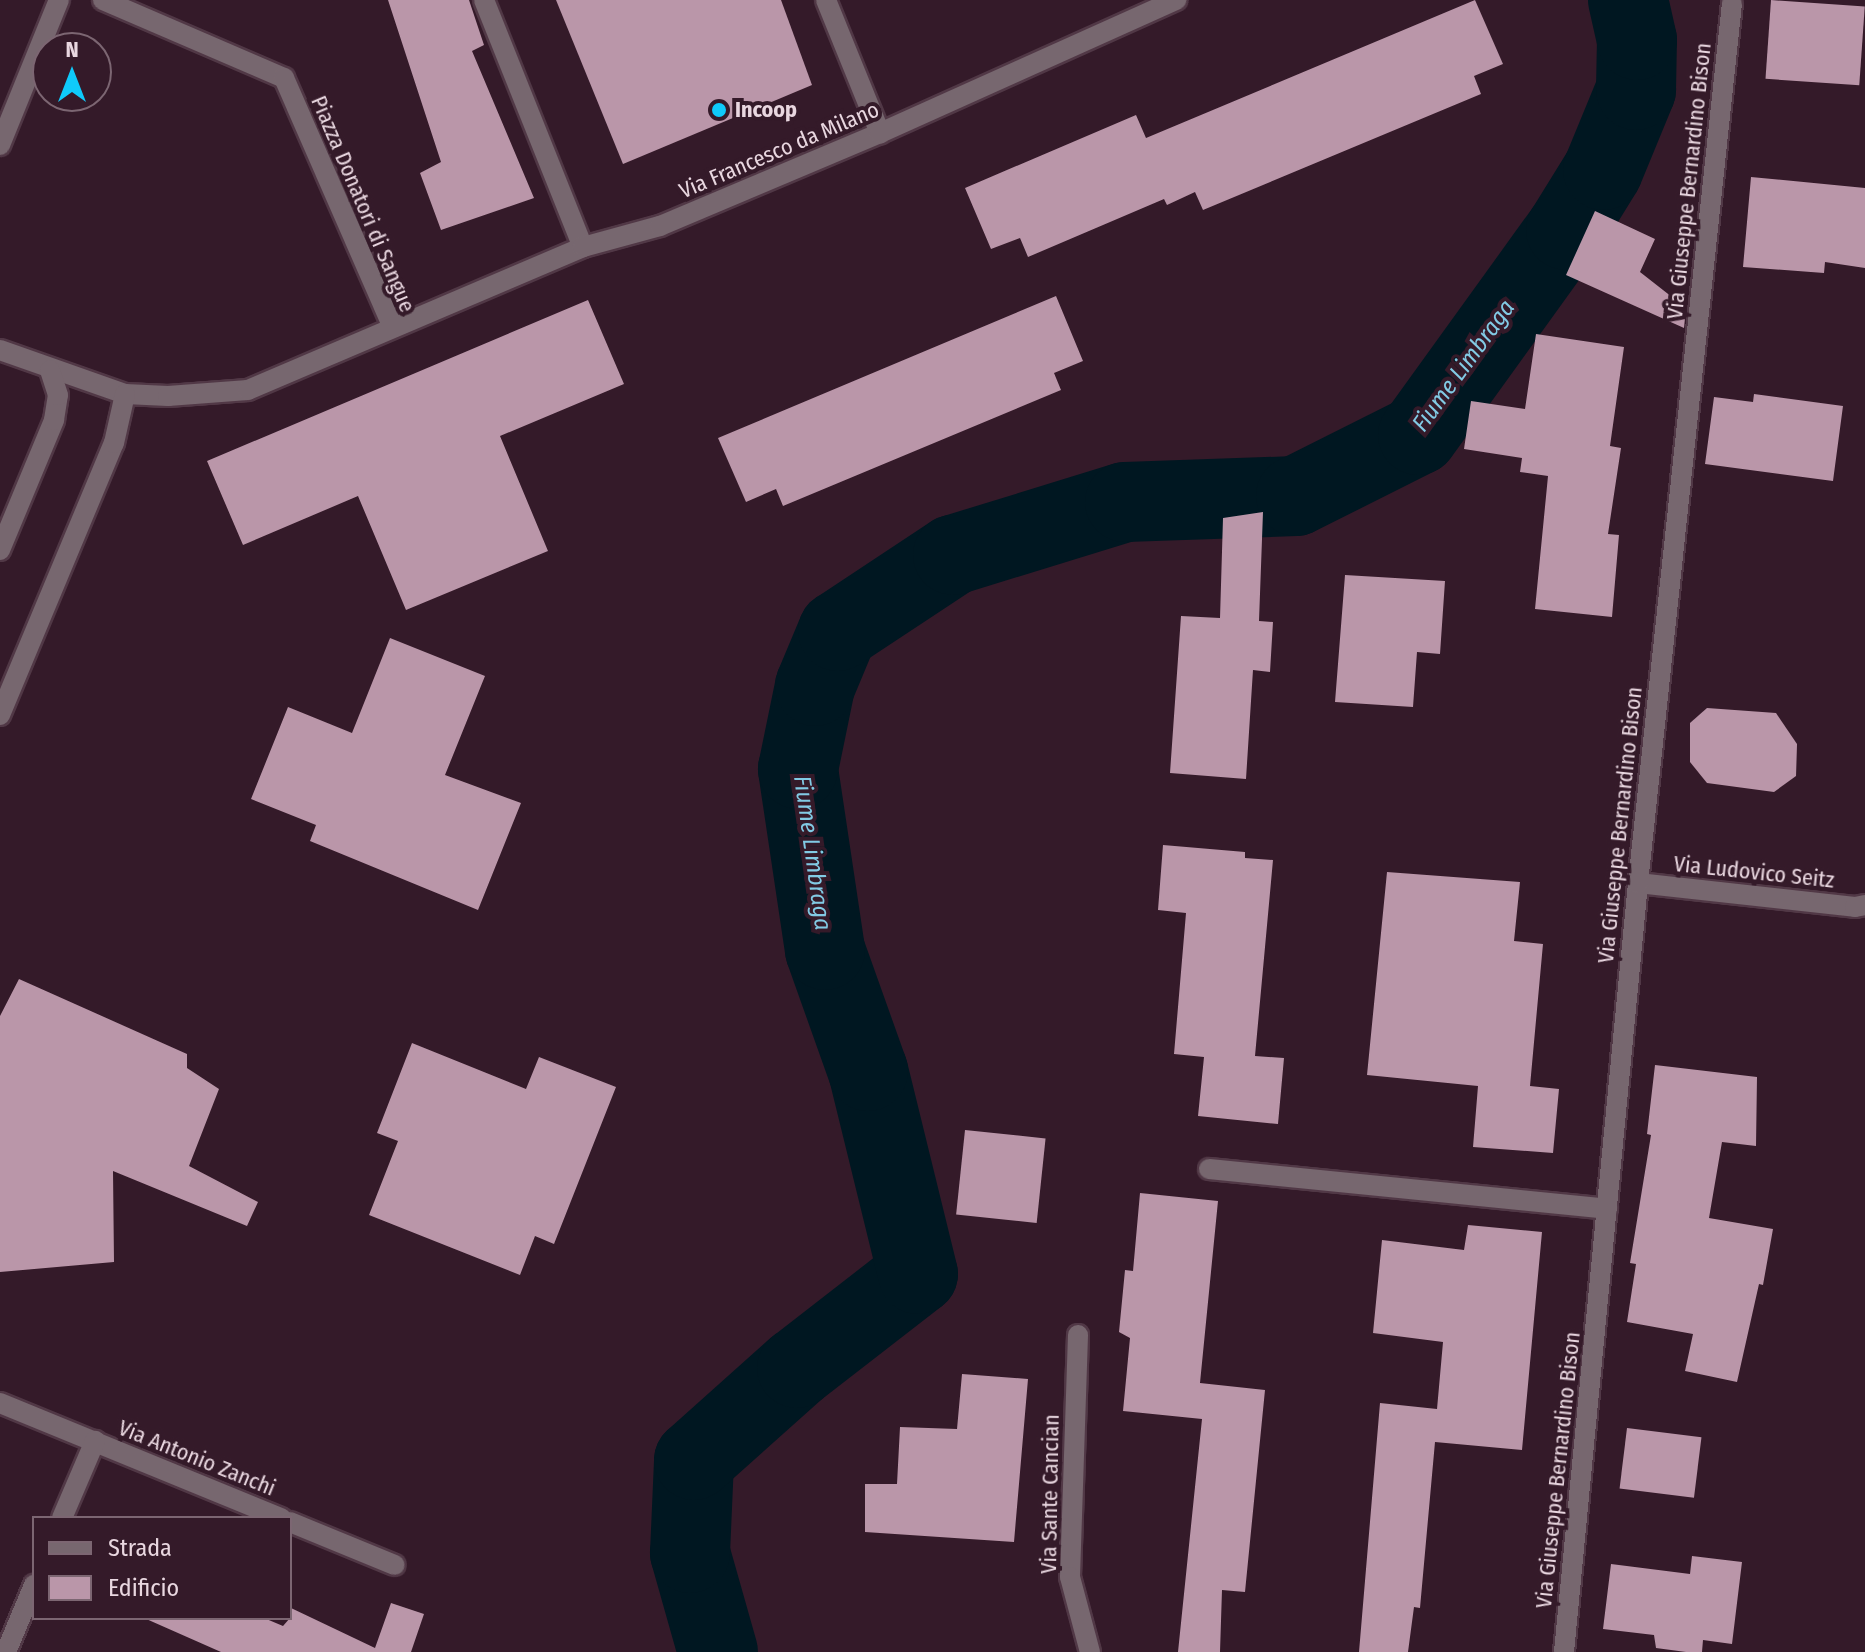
<!DOCTYPE html>
<style>
body{margin:0}
#map{position:relative;width:1865px;height:1652px;overflow:hidden;background:#341a29;font-family:"Fira Sans Condensed",sans-serif}
div>[style]{position:absolute}
.river>*{height:80px;margin:-40px;padding:0 40px;transform-origin:40px;border-radius:40px;background:#001721}
.building>*{inset:0;background:#ba96a9;transform-origin:0 0}
.roads{filter:drop-shadow(2px 0 #513846) drop-shadow(-2px 0 #513846) drop-shadow(0 2px #513846) drop-shadow(0 -2px #513846)}
.minor>*{height:20px;margin:-10px;padding:0 10px;transform-origin:10px;border-radius:10px;background:#77676f}
.dots>*{width:22px;height:22px;translate:-50% -50%;box-sizing:border-box;border:4px solid #341a29;border-radius:50%}
span{translate:-50% -50%;white-space:nowrap;text-align:center;line-height:1.15;-webkit-text-stroke:8px #341a29;paint-order:stroke}
.poi-label{font-size:22px;color:#e9d7e0;font-weight:700}
.left{translate:0 -50%;text-align:left}
.street-label{font-size:22px;color:#e9d7e0}
.water-label{font-size:24px;color:#82cae4;font-style:italic}
.legend{position:absolute;left:32px;top:1516px;width:260px;height:104px;box-sizing:border-box;background:#341a29;border:2px solid #7c6672;margin:0;padding:10px 14px;list-style:none;font-size:24px;color:#e9d7e0}
.legend li{display:flex;align-items:center;gap:16px;height:40px}
.legend b{width:40px;border:2px solid #7c6672}
.north{position:absolute;left:32px;top:32px;width:80px;height:80px;box-sizing:border-box;background:#341a29;border:2px solid #7c6672;border-radius:50%;rotate:0deg;font-size:22px;font-weight:700;line-height:32px;text-align:center;color:#e9d7e0}
.north::after{content:'';display:block;margin:auto;width:28px;height:36px;background:#0fcafa;clip-path:polygon(50% 0,100% 100%,50% 72%,0 100%)}
</style>
<div id="map">
<div class="river">
<div style="left:718px;top:1652px;width:103px;rotate:-105.8deg"></div>
<div style="left:690px;top:1553px;width:93px;rotate:-87.5deg"></div>
<div style="left:694px;top:1460px;width:138px;rotate:-41.8deg"></div>
<div style="left:797px;top:1368px;width:153px;rotate:-37.8deg"></div>
<div style="left:918px;top:1274px;width:209px;rotate:-103.8deg"></div>
<div style="left:868px;top:1071px;width:128px;rotate:-109.6deg"></div>
<div style="left:825px;top:950px;width:183px;rotate:-98.5deg"></div>
<div style="left:798px;top:769px;width:85px;rotate:-78.4deg"></div>
<div style="left:815px;top:686px;width:60px;rotate:-67.3deg"></div>
<div style="left:838px;top:631px;width:138px;rotate:-33.5deg"></div>
<div style="left:953px;top:555px;width:180px;rotate:-17.1deg"></div>
<div style="left:1125px;top:502px;width:171px;rotate:-2deg"></div>
<div style="left:1296px;top:496px;width:136px;rotate:-26.6deg"></div>
<div style="left:1418px;top:435px;width:253px;rotate:-54.2deg"></div>
<div style="left:1566px;top:230px;width:70px;rotate:-58.3deg"></div>
<div style="left:1603px;top:170px;width:87px;rotate:-67.6deg"></div>
<div style="left:1636px;top:90px;width:50px;rotate:-88.9deg"></div>
<div style="left:1637px;top:40px;width:41px;rotate:-102.7deg"></div>
</div>
<div class="building">
<div style="clip-path:polygon(388px 0,469px 0,484px 45px,472px 51px,534px 198px,441px 230px,420px 173px,441px 162px)"></div>
<div style="clip-path:polygon(556px 0,781px 0,812px 85px,623px 164px)"></div>
<div style="clip-path:polygon(1475px 0,1503px 64px,1474px 76px,1481px 94px,1203px 210px,1195px 192px,1167px 205px,1164px 199px,1028px 257px,1020px 238px,991px 249px,965px 188px,1136px 115px,1146px 138px)"></div>
<div style="left:1771px;top:0;width:94px;height:79px;rotate:4deg"></div>
<div style="clip-path:polygon(1751px 177px,1865px 188px,1865px 268px,1825px 262px,1824px 273px,1743px 267px)"></div>
<div style="clip-path:polygon(1595px 211px,1655px 239px,1640px 272px,1686px 308px,1684px 328px,1566px 275px)"></div>
<div style="clip-path:polygon(1056px 296px,1083px 361px,1054px 373px,1061px 390px,783px 506px,776px 489px,746px 502px,718px 438px)"></div>
<div style="clip-path:polygon(588px 300px,624px 384px,500px 436px,548px 551px,406px 610px,358px 496px,243px 545px,207px 461px)"></div>
<div style="clip-path:polygon(1536px 334px,1624px 347px,1610px 446px,1621px 448px,1608px 534px,1619px 535px,1612px 617px,1535px 609px,1548px 476px,1520px 472px,1522px 458px,1464px 449px,1471px 401px,1525px 409px)"></div>
<div style="clip-path:polygon(1754px 394px,1843px 406px,1833px 481px,1705px 464px,1714px 397px,1753px 402px)"></div>
<div style="clip-path:polygon(1263px 512px,1259px 621px,1273px 622px,1270px 672px,1253px 670px,1246px 779px,1170px 773px,1181px 616px,1220px 618px,1223px 518px)"></div>
<div style="clip-path:polygon(1345px 575px,1445px 581px,1440px 654px,1417px 652px,1413px 707px,1335px 702px)"></div>
<div style="clip-path:polygon(390px 638px,485px 676px,445px 775px,521px 803px,478px 910px,310px 841px,316px 825px,251px 799px,288px 707px,352px 733px)"></div>
<div style="clip-path:polygon(1707px 708px,1776px 713px,1797px 744px,1796px 776px,1774px 792px,1707px 783px,1690px 762px,1690px 723px)"></div>
<div style="clip-path:polygon(1163px 845px,1245px 852px,1245px 858px,1273px 860px,1255px 1056px,1284px 1058px,1278px 1124px,1198px 1116px,1204px 1057px,1174px 1054px,1186px 913px,1158px 910px)"></div>
<div style="clip-path:polygon(1387px 872px,1520px 882px,1514px 941px,1543px 944px,1530px 1086px,1559px 1089px,1553px 1153px,1473px 1147px,1478px 1086px,1367px 1075px)"></div>
<div style="clip-path:polygon(19px 979px,187px 1054px,187px 1068px,219px 1089px,189px 1166px,258px 1202px,247px 1226px,113px 1171px,114px 1262px,0 1272px,0 1016px)"></div>
<div style="clip-path:polygon(412px 1043px,526px 1089px,539px 1057px,616px 1087px,554px 1244px,535px 1236px,520px 1275px,369px 1215px,398px 1141px,377px 1133px)"></div>
<div style="clip-path:polygon(1655px 1065px,1757px 1077px,1756px 1146px,1722px 1142px,1709px 1218px,1773px 1229px,1763px 1285px,1759px 1284px,1737px 1382px,1685px 1371px,1693px 1334px,1627px 1322px,1636px 1264px,1630px 1263px,1651px 1135px,1647px 1134px)"></div>
<div style="left:965px;top:1130px;width:81px;height:85px;rotate:6deg"></div>
<div style="clip-path:polygon(1140px 1193px,1218px 1201px,1200px 1383px,1265px 1390px,1245px 1592px,1222px 1590px,1220px 1652px,1178px 1652px,1202px 1419px,1123px 1411px,1130px 1338px,1119px 1332px,1125px 1270px,1133px 1271px)"></div>
<div style="clip-path:polygon(1468px 1225px,1542px 1232px,1522px 1450px,1435px 1442px,1420px 1608px,1414px 1607px,1408px 1652px,1359px 1652px,1380px 1403px,1437px 1409px,1443px 1342px,1373px 1333px,1382px 1240px,1464px 1250px)"></div>
<div style="clip-path:polygon(962px 1374px,1028px 1379px,1014px 1542px,865px 1532px,865px 1484px,897px 1484px,900px 1427px,957px 1429px)"></div>
<div style="left:1627px;top:1428px;width:75px;height:61px;rotate:7deg"></div>
<div style="clip-path:polygon(1692px 1556px,1742px 1562px,1732px 1644px,1703px 1640px,1702px 1652px,1686px 1652px,1656px 1648px,1654px 1635px,1603px 1629px,1611px 1564px,1690px 1574px)"></div>
<div style="clip-path:polygon(391px 1603px,424px 1614px,411px 1652px,221px 1652px,144px 1618px,264px 1618px,283px 1626px,290px 1618px,291px 1608px,375px 1648px)"></div>
</div>
<div class="roads">
<div class="minor">
<div style="left:103px;top:0;width:197px;rotate:23.3deg"></div>
<div style="left:284px;top:78px;width:272px;rotate:66.4deg"></div>
<div style="left:484px;top:0;width:266px;rotate:68.2deg"></div>
<div style="left:826px;top:0;width:144px;rotate:67.9deg"></div>
<div style="left:0;top:145px;width:157px;rotate:-67.9deg"></div>
<div style="left:0;top:350px;width:133px;rotate:19.4deg"></div>
<div style="left:125px;top:394px;width:43px;rotate:2.7deg"></div>
<div style="left:168px;top:396px;width:80px;rotate:-4.3deg"></div>
<div style="left:248px;top:390px;width:364px;rotate:-23.1deg"></div>
<div style="left:583px;top:247px;width:80px;rotate:-15.3deg"></div>
<div style="left:660px;top:226px;width:239px;rotate:-22.9deg"></div>
<div style="left:880px;top:133px;width:325px;rotate:-24.2deg"></div>
<div style="left:0;top:550px;width:141px;rotate:-67.4deg"></div>
<div style="left:54px;top:420px;width:25px;rotate:-81deg"></div>
<div style="left:58px;top:395px;width:26px;rotate:-108deg"></div>
<div style="left:0;top:715px;width:295px;rotate:-67.3deg"></div>
<div style="left:114px;top:443px;width:50px;rotate:-77.3deg"></div>
<div style="left:1638px;top:883px;width:218px;rotate:6.3deg"></div>
<div style="left:1855px;top:907px;width:10px;rotate:-11deg"></div>
<div style="left:1209px;top:1169px;width:400px;rotate:5.7deg"></div>
<div style="left:1078px;top:1335px;width:242px;rotate:91.9deg"></div>
<div style="left:1070px;top:1577px;width:78px;rotate:75.1deg"></div>
<div style="left:0;top:1403px;width:304px;rotate:22.3deg"></div>
<div style="left:62px;top:1518px;width:84px;rotate:-66.8deg"></div>
<div style="left:290px;top:1522px;width:113px;rotate:22.3deg"></div>
<div style="left:6px;top:1652px;width:73px;rotate:-67.3deg"></div>
<div style="left:1564px;top:1652px;width:773px;rotate:-84.5deg"></div>
<div style="left:1638px;top:883px;width:884px;rotate:-83.9deg"></div>
</div>
</div>
<div class="dots">
<div style="left:719px;top:110px;background:#0fcafa"></div>
</div>
<div class="poi-label">
<span class="left" style="left:735px;top:110px">Incoop</span>
</div>
<div class="street-label">
<span style="left:779px;top:150px;rotate:-23deg">Via Francesco da Milano</span>
<span style="left:1689px;top:181px;rotate:-84deg">Via Giuseppe Bernardino Bison</span>
<span style="left:363px;top:204px;rotate:67deg">Piazza Donatori di Sangue</span>
<span style="left:1620px;top:825px;rotate:-84deg">Via Giuseppe Bernardino Bison</span>
<span style="left:1754px;top:872px;rotate:6deg">Via Ludovico Seitz</span>
<span style="left:197px;top:1458px;rotate:22deg">Via Antonio Zanchi</span>
<span style="left:1558px;top:1470px;rotate:-84deg">Via Giuseppe Bernardino Bison</span>
<span style="left:1050px;top:1494px;rotate:-89deg">Via Sante Cancian</span>
</div>
<div class="water-label">
<span style="left:1464px;top:366px;rotate:-54deg">Fiume Limbraga</span>
<span style="left:812px;top:853px;rotate:82deg">Fiume Limbraga</span>
</div>
<ul class="legend">
<li><b style="height:10px;background:#77676f"></b>Strada</li>
<li><b style="height:22px;background:#ba96a9"></b>Edificio</li>
</ul>
<div class="north">N</div>
</div>
